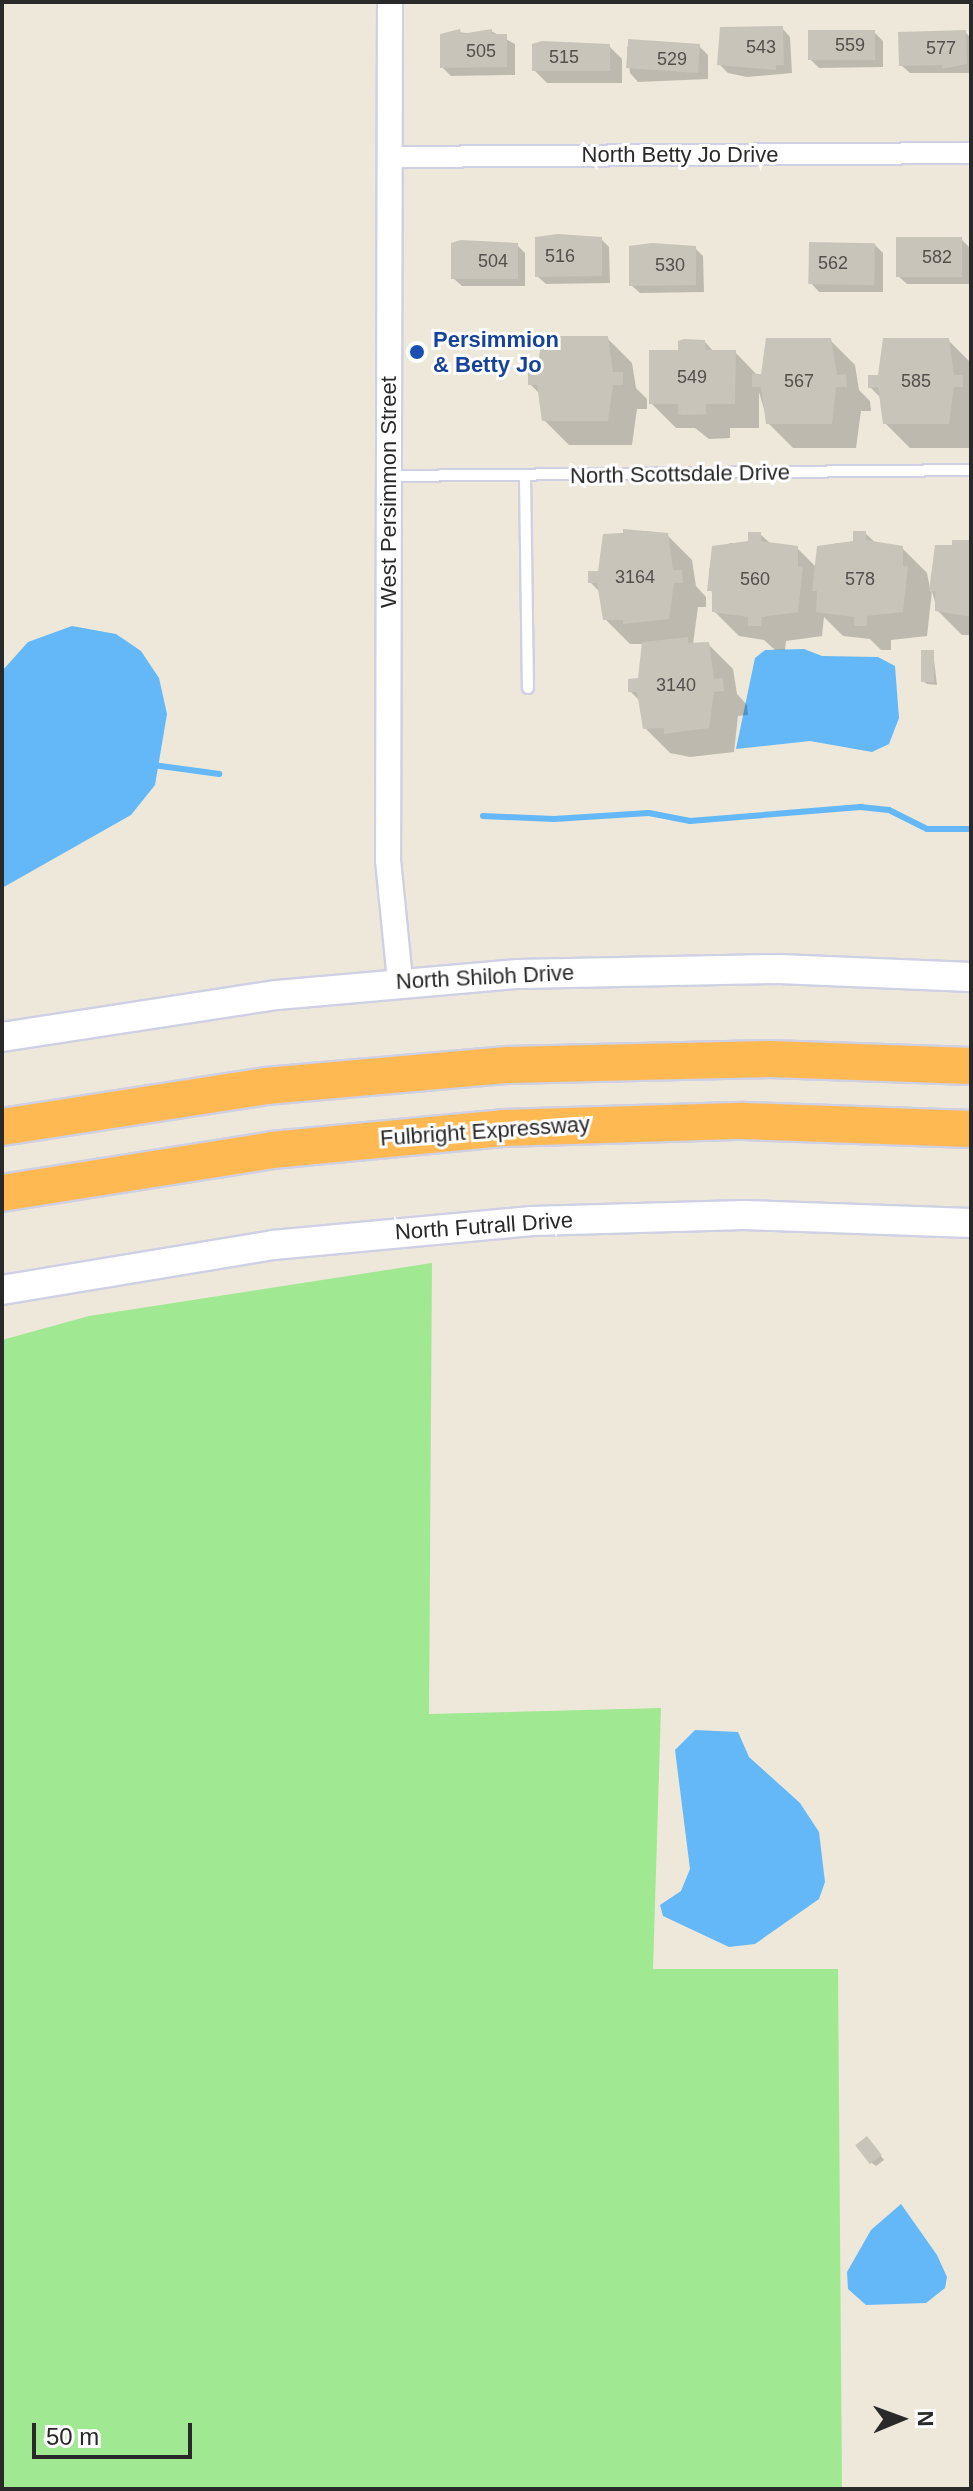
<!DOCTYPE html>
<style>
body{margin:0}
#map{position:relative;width:973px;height:2491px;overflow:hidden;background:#ede8da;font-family:Helvetica,sans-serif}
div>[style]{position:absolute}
.green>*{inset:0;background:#a1e892}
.water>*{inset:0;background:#64b8f7}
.shadow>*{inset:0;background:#0003}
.stream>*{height:6px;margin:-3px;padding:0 3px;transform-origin:3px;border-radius:3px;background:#64b8f7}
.building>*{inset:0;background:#c8c4ba;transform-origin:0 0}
.roads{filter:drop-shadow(2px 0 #cfd0e4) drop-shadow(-2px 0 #cfd0e4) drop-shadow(0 2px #cfd0e4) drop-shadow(0 -2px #cfd0e4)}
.service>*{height:10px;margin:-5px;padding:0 5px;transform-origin:5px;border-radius:5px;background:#fff}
.minor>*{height:20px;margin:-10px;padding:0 10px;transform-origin:10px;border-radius:10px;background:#fff}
.tertiary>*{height:24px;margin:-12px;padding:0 12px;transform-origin:12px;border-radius:12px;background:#fff}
.secondary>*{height:28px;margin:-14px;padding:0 14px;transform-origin:14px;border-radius:14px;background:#fff}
.motorway>*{height:36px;margin:-18px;padding:0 18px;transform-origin:18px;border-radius:18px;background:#ffb953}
.dots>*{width:22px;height:22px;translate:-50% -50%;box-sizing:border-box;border:4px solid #fff;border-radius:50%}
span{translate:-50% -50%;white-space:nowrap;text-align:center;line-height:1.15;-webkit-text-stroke:6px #fff;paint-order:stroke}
.number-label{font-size:18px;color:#51504d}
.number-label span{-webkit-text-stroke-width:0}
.street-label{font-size:22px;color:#292929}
.transit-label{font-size:22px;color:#164399;font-weight:700}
.left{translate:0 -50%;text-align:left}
.frame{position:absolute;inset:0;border:4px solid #292929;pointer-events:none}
.north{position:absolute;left:861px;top:2379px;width:80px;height:80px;-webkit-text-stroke:6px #fff;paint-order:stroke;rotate:89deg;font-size:22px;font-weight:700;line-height:32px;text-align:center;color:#292929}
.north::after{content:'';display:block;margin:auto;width:28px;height:36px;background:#292929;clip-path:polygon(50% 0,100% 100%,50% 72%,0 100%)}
.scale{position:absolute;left:32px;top:2423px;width:160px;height:36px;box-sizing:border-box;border:4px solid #292929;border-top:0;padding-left:10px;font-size:24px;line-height:28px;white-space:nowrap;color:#292929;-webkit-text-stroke:6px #fff;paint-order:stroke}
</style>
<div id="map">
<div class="green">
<div style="clip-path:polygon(432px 1263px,429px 1714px,661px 1708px,653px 1969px,838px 1969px,842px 2489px,2px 2489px,2px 1340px,89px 1316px)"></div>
</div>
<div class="water">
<div style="clip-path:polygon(72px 626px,116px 634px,141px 651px,159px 678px,167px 714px,155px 785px,131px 815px,2px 888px,2px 671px,28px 642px)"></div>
<div style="clip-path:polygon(804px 649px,822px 656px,878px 657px,895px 666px,899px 718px,889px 744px,872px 752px,810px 741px,736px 749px,755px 658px,765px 650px)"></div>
<div style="clip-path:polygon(695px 1730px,738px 1732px,749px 1757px,800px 1803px,819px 1832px,825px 1882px,819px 1899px,755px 1944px,729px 1947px,663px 1916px,660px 1905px,681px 1891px,690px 1869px,675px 1750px)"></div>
<div style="clip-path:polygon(901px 2204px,937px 2255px,947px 2277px,945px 2288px,926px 2303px,866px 2305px,848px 2289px,847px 2272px,871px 2230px)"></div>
</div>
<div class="shadow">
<div style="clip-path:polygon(782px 28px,790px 37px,792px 73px,747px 77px,728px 73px,719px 64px)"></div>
<div style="clip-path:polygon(491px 31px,515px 44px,515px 75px,451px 76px,442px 67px,458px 32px,487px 36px)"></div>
<div style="clip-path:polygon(874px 32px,883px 41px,883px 67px,819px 68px,811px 60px)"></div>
<div style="clip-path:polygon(965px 32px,971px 38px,971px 73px,910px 73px,901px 65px)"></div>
<div style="clip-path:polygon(609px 46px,622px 59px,622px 83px,547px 83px,534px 70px)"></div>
<div style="clip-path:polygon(699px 46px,708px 55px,708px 79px,638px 82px,630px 73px,627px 47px)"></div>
<div style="clip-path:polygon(601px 239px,609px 247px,610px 283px,546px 284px,537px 276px)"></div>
<div style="clip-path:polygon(961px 239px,970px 248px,970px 284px,907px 284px,898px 276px)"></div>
<div style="clip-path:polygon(874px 244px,883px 253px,883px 292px,819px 292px,811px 283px)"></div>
<div style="clip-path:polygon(517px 245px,525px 253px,525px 286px,462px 286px,453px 278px)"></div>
<div style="clip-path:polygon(695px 248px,703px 256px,704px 292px,640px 293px,631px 285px)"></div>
<div style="clip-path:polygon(607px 338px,632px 363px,636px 388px,647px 399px,647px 409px,637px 409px,632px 445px,569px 445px,544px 420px,540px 394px,530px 384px)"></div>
<div style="clip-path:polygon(830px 340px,855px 365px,859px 390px,870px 401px,871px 411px,861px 411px,856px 448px,793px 448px,768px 423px,759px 392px,759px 428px,730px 428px,730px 438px,709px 439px,695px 428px,676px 428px,651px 403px,680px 352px,705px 342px,714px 352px,735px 352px,758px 376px)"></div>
<div style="clip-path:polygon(948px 340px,971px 363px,971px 448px,910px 448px,885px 423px,882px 399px,870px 387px)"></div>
<div style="clip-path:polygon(647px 531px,667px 535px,692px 560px,696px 586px,706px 597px,706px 607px,698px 607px,693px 644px,708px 644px,733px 669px,737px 694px,747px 705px,748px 715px,738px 716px,734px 752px,690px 757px,670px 753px,645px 728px,641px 702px,630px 691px,640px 680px,644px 644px,630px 644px,605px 619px,601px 593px,590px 582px,600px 573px,604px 536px)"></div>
<div style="clip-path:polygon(865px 533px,877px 544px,902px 548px,927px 573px,931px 593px,937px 547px,971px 542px,971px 635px,962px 635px,937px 610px,932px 591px,927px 636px,891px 640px,891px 650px,881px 650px,870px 639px,843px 636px,824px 617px,822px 636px,786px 641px,785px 650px,775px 650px,764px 640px,739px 636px,714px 611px,709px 569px,730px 543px,750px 543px,760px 534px,771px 544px,797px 548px,817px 568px,836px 543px,855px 543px)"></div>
<div style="clip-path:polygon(933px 652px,937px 685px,927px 684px,923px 681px)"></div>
<div style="clip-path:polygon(870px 2142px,884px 2160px,876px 2166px,872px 2163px)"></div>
</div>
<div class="stream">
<div style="left:153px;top:765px;width:67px;rotate:7.8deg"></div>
<div style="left:483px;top:816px;width:71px;rotate:2.4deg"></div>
<div style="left:554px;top:819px;width:95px;rotate:-3.6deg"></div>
<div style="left:649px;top:813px;width:42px;rotate:11deg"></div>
<div style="left:690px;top:821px;width:171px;rotate:-4.7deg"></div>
<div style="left:860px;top:807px;width:29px;rotate:6deg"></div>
<div style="left:889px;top:810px;width:42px;rotate:26.6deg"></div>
<div style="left:927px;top:829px;width:44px"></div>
</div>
<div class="building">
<div style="clip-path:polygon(783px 26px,784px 65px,776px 65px,776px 70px,717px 65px,720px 27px)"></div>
<div style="clip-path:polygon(460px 29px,461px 34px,492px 29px,492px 34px,507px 34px,507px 67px,440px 68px,440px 34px)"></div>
<div style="left:875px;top:30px;width:30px;height:67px;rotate:90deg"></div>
<div style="clip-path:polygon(966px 30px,967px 64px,942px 69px,942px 65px,899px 66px,898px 32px)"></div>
<div style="clip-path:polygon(542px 41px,610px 44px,610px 71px,532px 71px,532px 44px)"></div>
<div style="left:700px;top:44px;width:29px;height:72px;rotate:94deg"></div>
<div style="clip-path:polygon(558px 234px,602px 237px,602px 276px,535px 277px,535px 237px)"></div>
<div style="left:962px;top:237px;width:40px;height:66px;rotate:90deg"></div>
<div style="clip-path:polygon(461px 240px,518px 243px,518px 279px,451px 279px,451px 243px)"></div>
<div style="left:809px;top:242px;width:66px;height:42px;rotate:1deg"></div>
<div style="clip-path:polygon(652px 243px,696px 246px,696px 285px,629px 286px,629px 246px)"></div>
<div style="clip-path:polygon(542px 336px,608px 336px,613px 372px,623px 372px,623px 385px,613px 385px,608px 421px,542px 421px,537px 385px,528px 385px,528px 372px,537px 372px)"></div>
<div style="clip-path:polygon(766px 338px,831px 338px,837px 375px,846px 374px,847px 387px,836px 387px,832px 424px,766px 424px,761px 387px,752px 387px,752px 374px,761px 374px)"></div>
<div style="clip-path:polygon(883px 338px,949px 338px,954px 375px,963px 375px,963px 387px,954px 387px,949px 424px,883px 424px,878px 387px,868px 388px,868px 375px,878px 375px)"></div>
<div style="clip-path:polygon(684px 339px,705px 340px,706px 350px,736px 350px,735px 404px,706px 404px,706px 414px,683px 415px,678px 414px,678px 404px,649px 404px,649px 350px,678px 350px,678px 341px)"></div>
<div style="clip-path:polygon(623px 529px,668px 533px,673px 570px,682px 570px,683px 583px,674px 583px,669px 619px,623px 624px,623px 620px,603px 620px,597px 583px,588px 583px,588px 571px,598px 571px,603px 534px,623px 533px)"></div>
<div style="clip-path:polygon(853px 531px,866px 531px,866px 540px,903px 546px,903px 566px,908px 566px,903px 612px,867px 616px,867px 626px,854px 626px,854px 617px,816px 612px,817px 591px,812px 591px,817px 546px,853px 541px)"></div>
<div style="clip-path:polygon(748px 532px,761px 532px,761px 541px,798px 546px,798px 567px,803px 566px,798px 612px,762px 617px,761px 626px,748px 626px,748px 617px,712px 612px,712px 591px,707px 591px,712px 546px,748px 541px)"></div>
<div style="clip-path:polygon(952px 540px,971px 540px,971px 617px,935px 611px,935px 591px,929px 591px,935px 545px,952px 545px)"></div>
<div style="clip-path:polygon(688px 637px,688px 643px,709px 642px,714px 679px,723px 678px,724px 691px,714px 692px,709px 728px,664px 734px,664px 728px,643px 729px,637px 692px,628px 692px,628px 679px,638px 678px,642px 642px)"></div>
<div style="left:921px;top:650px;width:13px;height:32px"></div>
<div style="left:867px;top:2136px;width:24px;height:15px;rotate:52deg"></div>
</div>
<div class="roads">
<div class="service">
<div style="left:391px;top:476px;width:580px;rotate:-0.59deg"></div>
<div style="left:525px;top:476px;width:212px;rotate:89.2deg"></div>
</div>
<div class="minor">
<div style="left:389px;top:157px;width:582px;rotate:-0.39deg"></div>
</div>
<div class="tertiary">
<div style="left:390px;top:2px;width:858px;rotate:90.13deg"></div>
<div style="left:388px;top:860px;width:122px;rotate:84.3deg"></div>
</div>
<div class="secondary">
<div style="left:2px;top:1037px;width:278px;rotate:-8.7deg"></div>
<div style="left:277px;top:995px;width:242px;rotate:-5deg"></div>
<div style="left:518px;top:974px;width:261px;rotate:-1.1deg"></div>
<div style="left:779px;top:969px;width:192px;rotate:2.4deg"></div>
<div style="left:2px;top:1290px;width:275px;rotate:-9.4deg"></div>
<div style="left:273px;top:1245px;width:260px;rotate:-5.3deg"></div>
<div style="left:532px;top:1221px;width:212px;rotate:-1.6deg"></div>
<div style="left:744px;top:1215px;width:227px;rotate:2deg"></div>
</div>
<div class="motorway">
<div style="left:2px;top:1127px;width:267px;rotate:-8.8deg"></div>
<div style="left:266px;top:1086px;width:243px;rotate:-5deg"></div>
<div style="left:508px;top:1065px;width:262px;rotate:-1.3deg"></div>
<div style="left:770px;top:1059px;width:201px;rotate:2deg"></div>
<div style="left:2px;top:1193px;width:273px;rotate:-9deg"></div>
<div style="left:272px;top:1150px;width:232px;rotate:-5.4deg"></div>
<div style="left:503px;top:1128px;width:241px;rotate:-1.7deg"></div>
<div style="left:744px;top:1121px;width:227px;rotate:2deg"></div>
</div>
</div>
<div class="dots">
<div style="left:417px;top:352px;background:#1a4fb4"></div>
</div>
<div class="number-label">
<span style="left:850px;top:45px">559</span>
<span style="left:761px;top:47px">543</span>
<span style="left:941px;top:48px">577</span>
<span style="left:481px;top:51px">505</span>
<span style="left:564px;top:57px">515</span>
<span style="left:672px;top:59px">529</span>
<span style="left:560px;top:256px">516</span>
<span style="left:937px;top:257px">582</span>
<span style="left:493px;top:261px">504</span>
<span style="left:833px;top:263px">562</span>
<span style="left:670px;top:265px">530</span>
<span style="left:692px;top:377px">549</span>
<span style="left:799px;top:381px">567</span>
<span style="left:916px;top:381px">585</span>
<span style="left:635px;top:577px">3164</span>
<span style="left:755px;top:579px">560</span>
<span style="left:860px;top:579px">578</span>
<span style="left:676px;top:685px">3140</span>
</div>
<div class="street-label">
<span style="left:680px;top:155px">North Betty Jo Drive</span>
<span style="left:680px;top:474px;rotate:-1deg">North Scottsdale Drive</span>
<span style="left:389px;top:492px;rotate:-90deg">West Persimmon Street</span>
<span style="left:485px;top:977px;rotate:-3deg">North Shiloh Drive</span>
<span style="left:485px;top:1131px;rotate:-4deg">Fulbright Expressway</span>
<span style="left:484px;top:1226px;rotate:-4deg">North Futrall Drive</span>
</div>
<div class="transit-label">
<span class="left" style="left:433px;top:352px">Persimmion<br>&amp; Betty Jo</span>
</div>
<div class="frame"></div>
<div class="north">N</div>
<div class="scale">50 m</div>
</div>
